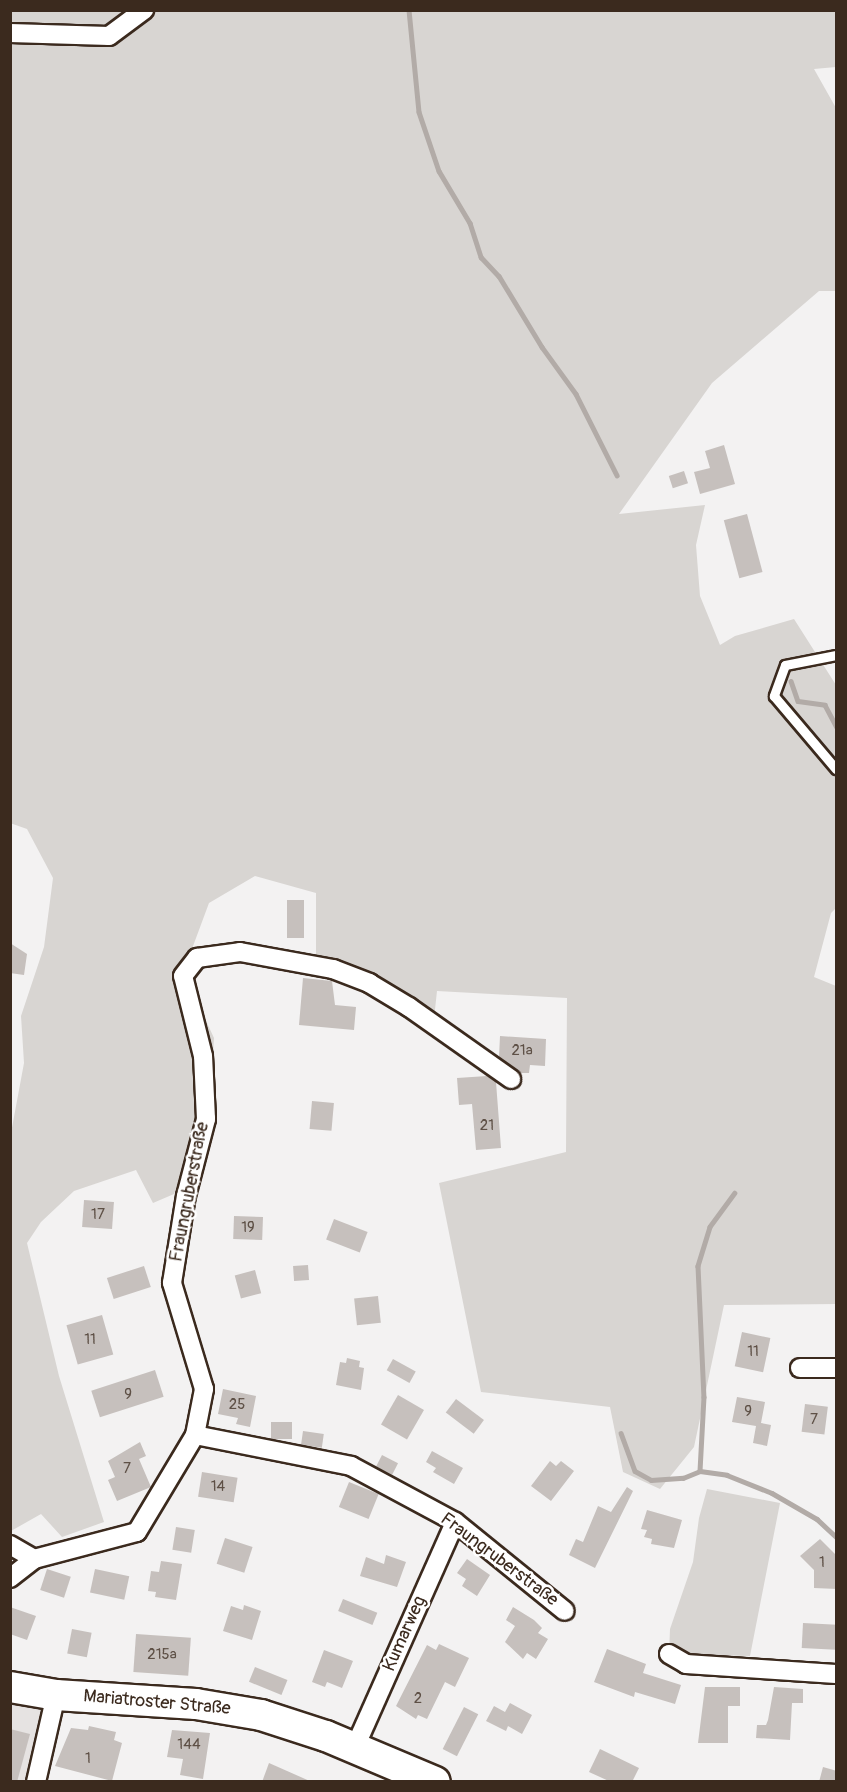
<!DOCTYPE html>
<meta charset="utf-8">
<style>
body{margin:0}
#map{position:relative;width:847px;height:1792px;overflow:hidden;background:#f3f2f2;font-family:Pangolin,sans-serif}
div>[style]{position:absolute}
.built>*{inset:0;background:#e6e3e2}
.green>*{inset:0;background:#d8d5d2}
.stream>*{height:4.5px;margin:-2.25px;padding:0 2.25px;transform-origin:2.25px;border-radius:2.25px;background:#b2aba7}
.building>*{inset:0;background:#c6c0bd;transform-origin:0 0}
.roads{filter:drop-shadow(2px 0 #3b2a1e) drop-shadow(-2px 0 #3b2a1e) drop-shadow(0 2px #3b2a1e) drop-shadow(0 -2px #3b2a1e)}
.lane>*{height:9px;margin:-4.5px;padding:0 4.5px;transform-origin:4.5px;border-radius:4.5px;background:#fff}
.street>*{height:18px;margin:-9px;padding:0 9px;transform-origin:9px;border-radius:9px;background:#fff}
.primary>*{height:30px;margin:-15px;padding:0 15px;transform-origin:15px;border-radius:15px;background:#fff}
span{translate:-50% -50%;white-space:nowrap;text-align:center;line-height:1.15;-webkit-text-stroke:5px #fff;paint-order:stroke}
.number-label{font-size:15px;color:#5e5046}
.number-label span{-webkit-text-stroke-width:0}
.street-label{font-size:18px;color:#3b2a1e}
.frame{position:absolute;inset:0;border:12px solid #3b2a1e;pointer-events:none}
</style>
<div id="map">
<div class="built">
<div style="clip-path:polygon(10px 1701px,47px 1711px,29px 1781px,11px 1781px)"></div>
</div>
<div class="green">
<div style="clip-path:polygon(11px 11px,836px 11px,836px 67px,814px 69px,836px 108px,836px 291px,819px 291px,712px 383px,619px 514px,705px 505px,696px 545px,700px 596px,720px 645px,735px 636px,794px 619px,836px 685px,836px 908px,831px 913px,814px 977px,836px 986px,836px 1304px,724px 1305px,694px 1447px,660px 1489px,623px 1472px,610px 1407px,481px 1392px,439px 1183px,566px 1152px,567px 998px,437px 991px,434px 1019px,376px 979px,316px 957px,316px 893px,255px 876px,209px 903px,186px 965px,194px 995px,214px 1038px,211px 1088px,174px 1194px,153px 1203px,136px 1170px,74px 1191px,41px 1222px,27px 1243px,59px 1376px,104px 1522px,62px 1537px,41px 1514px,11px 1531px,11px 1133px,24px 1063px,21px 1016px,44px 947px,53px 878px,27px 829px,10px 823px)"></div>
<div style="clip-path:polygon(707px 1489px,780px 1503px,750px 1656px,669px 1654px,670px 1629px,693px 1562px,699px 1518px)"></div>
</div>
<div class="stream">
<div style="left:409px;top:10px;width:102px;rotate:84.4deg"></div>
<div style="left:419px;top:112px;width:62px;rotate:71.3deg"></div>
<div style="left:439px;top:171px;width:61px;rotate:59.2deg"></div>
<div style="left:470px;top:223px;width:36px;rotate:72deg"></div>
<div style="left:481px;top:257px;width:26px;rotate:47deg"></div>
<div style="left:499px;top:276px;width:83px;rotate:58.8deg"></div>
<div style="left:542px;top:347px;width:58px;rotate:54.1deg"></div>
<div style="left:576px;top:394px;width:91px;rotate:63.2deg"></div>
<div style="left:791px;top:681px;width:21px;rotate:71deg"></div>
<div style="left:798px;top:701px;width:27px;rotate:8deg"></div>
<div style="left:825px;top:705px;width:24px;rotate:62deg"></div>
<div style="left:735px;top:1193px;width:42px;rotate:126.3deg"></div>
<div style="left:710px;top:1227px;width:41px;rotate:107.1deg"></div>
<div style="left:698px;top:1266px;width:131px;rotate:87.4deg"></div>
<div style="left:704px;top:1397px;width:74px;rotate:93.1deg"></div>
<div style="left:700px;top:1471px;width:27px;rotate:8deg"></div>
<div style="left:727px;top:1475px;width:48px;rotate:21.8deg"></div>
<div style="left:772px;top:1493px;width:52px;rotate:30deg"></div>
<div style="left:817px;top:1519px;width:26px;rotate:43deg"></div>
<div style="left:621px;top:1433px;width:40px;rotate:69.8deg"></div>
<div style="left:635px;top:1471px;width:18px;rotate:29deg"></div>
<div style="left:651px;top:1480px;width:32px;rotate:-4deg"></div>
<div style="left:683px;top:1478px;width:18px;rotate:-22deg"></div>
</div>
<div class="building">
<div style="clip-path:polygon(724px 445px,735px 484px,700px 494px,694px 472px,710px 468px,705px 451px)"></div>
<div style="left:684px;top:471px;width:13px;height:16px;rotate:72deg"></div>
<div style="left:747px;top:514px;width:60px;height:24px;rotate:75deg"></div>
<div style="left:287px;top:900px;width:17px;height:38px"></div>
<div style="clip-path:polygon(10px 943px,27px 954px,24px 975px,10px 973px)"></div>
<div style="clip-path:polygon(303px 978px,332px 981px,335px 1005px,356px 1007px,354px 1030px,299px 1025px)"></div>
<div style="clip-path:polygon(500px 1036px,546px 1039px,545px 1066px,530px 1065px,529px 1073px,520px 1073px,499px 1057px)"></div>
<div style="clip-path:polygon(487px 1076px,496px 1082px,501px 1148px,476px 1150px,472px 1104px,459px 1105px,457px 1078px)"></div>
<div style="left:312px;top:1101px;width:22px;height:28px;rotate:5deg"></div>
<div style="left:84px;top:1200px;width:30px;height:27px;rotate:4deg"></div>
<div style="left:234px;top:1216px;width:29px;height:23px;rotate:2deg"></div>
<div style="left:334px;top:1219px;width:36px;height:22px;rotate:21deg"></div>
<div style="left:308px;top:1265px;width:15px;height:15px;rotate:86deg"></div>
<div style="left:144px;top:1266px;width:22px;height:39px;rotate:72deg"></div>
<div style="left:255px;top:1270px;width:24px;height:21px;rotate:75deg"></div>
<div style="left:378px;top:1296px;width:27px;height:24px;rotate:84deg"></div>
<div style="left:102px;top:1315px;width:41px;height:37px;rotate:74deg"></div>
<div style="left:742px;top:1332px;width:29px;height:35px;rotate:12deg"></div>
<div style="clip-path:polygon(347px 1358px,360px 1361px,359px 1367px,364px 1368px,361px 1390px,336px 1385px,340px 1362px,346px 1363px)"></div>
<div style="left:393px;top:1359px;width:26px;height:13px;rotate:29deg"></div>
<div style="left:155px;top:1370px;width:28px;height:67px;rotate:72deg"></div>
<div style="clip-path:polygon(223px 1389px,256px 1396px,250px 1427px,236px 1424px,238px 1418px,218px 1414px)"></div>
<div style="left:398px;top:1395px;width:30px;height:34px;rotate:30deg"></div>
<div style="clip-path:polygon(737px 1397px,765px 1402px,761px 1423px,771px 1425px,767px 1446px,753px 1443px,756px 1426px,732px 1422px)"></div>
<div style="left:456px;top:1399px;width:35px;height:17px;rotate:37deg"></div>
<div style="left:805px;top:1404px;width:23px;height:28px;rotate:7deg"></div>
<div style="left:271px;top:1422px;width:21px;height:17px"></div>
<div style="left:303px;top:1431px;width:21px;height:14px;rotate:8deg"></div>
<div style="clip-path:polygon(140px 1442px,146px 1456px,139px 1459px,151px 1487px,117px 1501px,108px 1480px,115px 1477px,108px 1461px)"></div>
<div style="clip-path:polygon(432px 1451px,463px 1468px,454px 1484px,433px 1472px,436px 1468px,426px 1462px)"></div>
<div style="left:382px;top:1455px;width:18px;height:13px;rotate:27deg"></div>
<div style="clip-path:polygon(550px 1461px,556px 1466px,561px 1461px,574px 1471px,551px 1501px,531px 1486px)"></div>
<div style="left:202px;top:1472px;width:36px;height:25px;rotate:9deg"></div>
<div style="left:349px;top:1482px;width:32px;height:27px;rotate:22deg"></div>
<div style="clip-path:polygon(627px 1487px,633px 1491px,595px 1568px,569px 1555px,576px 1539px,583px 1542px,598px 1506px,611px 1512px)"></div>
<div style="clip-path:polygon(647px 1510px,682px 1520px,674px 1548px,651px 1544px,652px 1539px,644px 1537px,647px 1530px,641px 1529px)"></div>
<div style="left:176px;top:1527px;width:19px;height:23px;rotate:9deg"></div>
<div style="left:225px;top:1538px;width:29px;height:27px;rotate:18deg"></div>
<div style="clip-path:polygon(820px 1539px,837px 1556px,837px 1589px,814px 1588px,814px 1570px,800px 1556px)"></div>
<div style="clip-path:polygon(386px 1555px,406px 1562px,397px 1587px,360px 1576px,366px 1557px,384px 1564px)"></div>
<div style="clip-path:polygon(467px 1559px,490px 1575px,477px 1596px,462px 1586px,466px 1579px,457px 1573px)"></div>
<div style="clip-path:polygon(161px 1561px,182px 1564px,176px 1600px,155px 1597px,156px 1592px,148px 1591px,151px 1571px,159px 1572px)"></div>
<div style="left:47px;top:1569px;width:25px;height:22px;rotate:18deg"></div>
<div style="left:95px;top:1569px;width:35px;height:24px;rotate:12deg"></div>
<div style="left:343px;top:1599px;width:37px;height:13px;rotate:22deg"></div>
<div style="clip-path:polygon(244px 1605px,261px 1611px,252px 1640px,223px 1631px,231px 1606px,243px 1610px)"></div>
<div style="clip-path:polygon(10px 1607px,36px 1616px,27px 1640px,10px 1634px)"></div>
<div style="clip-path:polygon(513px 1607px,534px 1620px,542px 1628px,538px 1633px,548px 1639px,536px 1659px,527px 1653px,523px 1659px,505px 1642px,515px 1626px,506px 1620px)"></div>
<div style="left:803px;top:1623px;width:34px;height:25px;rotate:3deg"></div>
<div style="left:72px;top:1629px;width:20px;height:25px;rotate:11deg"></div>
<div style="left:136px;top:1634px;width:55px;height:38px;rotate:4deg"></div>
<div style="clip-path:polygon(439px 1644px,469px 1658px,455px 1687px,445px 1682px,427px 1719px,418px 1715px,416px 1719px,396px 1706px,427px 1645px,436px 1650px)"></div>
<div style="clip-path:polygon(607px 1649px,646px 1664px,643px 1673px,681px 1685px,675px 1704px,635px 1692px,634px 1697px,594px 1682px)"></div>
<div style="clip-path:polygon(324px 1650px,353px 1661px,342px 1688px,327px 1682px,325px 1687px,312px 1682px)"></div>
<div style="left:255px;top:1667px;width:35px;height:16px;rotate:22deg"></div>
<div style="clip-path:polygon(705px 1687px,740px 1687px,740px 1706px,728px 1706px,728px 1743px,698px 1743px)"></div>
<div style="clip-path:polygon(774px 1687px,803px 1689px,803px 1703px,792px 1703px,790px 1740px,756px 1738px,757px 1725px,766px 1725px,768px 1720px)"></div>
<div style="clip-path:polygon(510px 1703px,532px 1715px,522px 1734px,508px 1726px,506px 1731px,486px 1721px,494px 1706px,505px 1712px)"></div>
<div style="left:464px;top:1707px;width:16px;height:47px;rotate:27deg"></div>
<div style="clip-path:polygon(89px 1726px,116px 1732px,114px 1740px,122px 1743px,112px 1781px,55px 1766px,71px 1728px,88px 1730px)"></div>
<div style="clip-path:polygon(10px 1729px,30px 1734px,17px 1782px,10px 1782px)"></div>
<div style="clip-path:polygon(172px 1730px,210px 1733px,203px 1779px,180px 1775px,183px 1759px,167px 1757px)"></div>
<div style="clip-path:polygon(600px 1749px,639px 1768px,632px 1782px,611px 1782px,589px 1772px)"></div>
<div style="clip-path:polygon(269px 1763px,312px 1782px,262px 1782px)"></div>
<div style="clip-path:polygon(823px 1767px,837px 1771px,837px 1782px,819px 1782px)"></div>
</div>
<div class="roads">
<div class="lane">
<div style="left:836px;top:655px;width:52px;rotate:168.9deg"></div>
<div style="left:785px;top:665px;width:33px;rotate:110deg"></div>
<div style="left:774px;top:696px;width:96px;rotate:49.7deg"></div>
</div>
<div class="street">
<div style="left:10px;top:33px;width:99px;rotate:1.7deg"></div>
<div style="left:109px;top:36px;width:44px;rotate:-36.6deg"></div>
<div style="left:800px;top:1368px;width:36px"></div>
<div style="left:195px;top:1435px;width:47px;rotate:-78.9deg"></div>
<div style="left:204px;top:1389px;width:111px;rotate:-106.8deg"></div>
<div style="left:172px;top:1283px;width:88px;rotate:-80.9deg"></div>
<div style="left:186px;top:1196px;width:80px;rotate:-75.4deg"></div>
<div style="left:206px;top:1119px;width:63px;rotate:-92.7deg"></div>
<div style="left:203px;top:1056px;width:82px;rotate:-104deg"></div>
<div style="left:183px;top:976px;width:23px;rotate:-52deg"></div>
<div style="left:197px;top:958px;width:43px;rotate:-7.9deg"></div>
<div style="left:240px;top:952px;width:95px;rotate:10.4deg"></div>
<div style="left:333px;top:969px;width:39px;rotate:21deg"></div>
<div style="left:369px;top:983px;width:47px;rotate:31deg"></div>
<div style="left:409px;top:1007px;width:125px;rotate:35.2deg"></div>
<div style="left:10px;top:1545px;width:28px;rotate:30deg"></div>
<div style="left:10px;top:1578px;width:31px;rotate:-38deg"></div>
<div style="left:34px;top:1559px;width:106px;rotate:-14.7deg"></div>
<div style="left:137px;top:1532px;width:113px;rotate:-59.1deg"></div>
<div style="left:195px;top:1435px;width:159px;rotate:11.2deg"></div>
<div style="left:351px;top:1466px;width:118px;rotate:28.3deg"></div>
<div style="left:455px;top:1522px;width:141px;rotate:39deg"></div>
<div style="left:669px;top:1654px;width:20px;rotate:30deg"></div>
<div style="left:686px;top:1664px;width:150px;rotate:3.8deg"></div>
<div style="left:355px;top:1747px;width:246px;rotate:-66deg"></div>
<div style="left:36px;top:1782px;width:89px;rotate:-77.1deg"></div>
</div>
<div class="primary">
<div style="left:10px;top:1687px;width:47px;rotate:9.9deg"></div>
<div style="left:56px;top:1695px;width:140px;rotate:3.7deg"></div>
<div style="left:196px;top:1704px;width:66px;rotate:9.6deg"></div>
<div style="left:261px;top:1715px;width:68px;rotate:17.9deg"></div>
<div style="left:326px;top:1736px;width:118px;rotate:22.9deg"></div>
</div>
</div>
<div class="number-label">
<span style="left:522px;top:1051px">21a</span>
<span style="left:487px;top:1126px">21</span>
<span style="left:98px;top:1215px">17</span>
<span style="left:248px;top:1228px">19</span>
<span style="left:90px;top:1340px">11</span>
<span style="left:753px;top:1352px">11</span>
<span style="left:128px;top:1395px">9</span>
<span style="left:237px;top:1405px">25</span>
<span style="left:748px;top:1412px">9</span>
<span style="left:814px;top:1420px">7</span>
<span style="left:127px;top:1469px">7</span>
<span style="left:218px;top:1487px">14</span>
<span style="left:822px;top:1563px">1</span>
<span style="left:162px;top:1655px">215a</span>
<span style="left:418px;top:1699px">2</span>
<span style="left:189px;top:1745px">144</span>
<span style="left:88px;top:1759px">1</span>
</div>
<div class="street-label">
<span style="left:190px;top:1192px;rotate:-79deg">Fraungruberstraße</span>
<span style="left:499px;top:1560px;rotate:37deg">Fraungruberstraße</span>
<span style="left:405px;top:1634px;rotate:-66deg">Kumarweg</span>
<span style="left:157px;top:1703px;rotate:5deg">Mariatroster Straße</span>
</div>
<div class="frame"></div>
</div>
